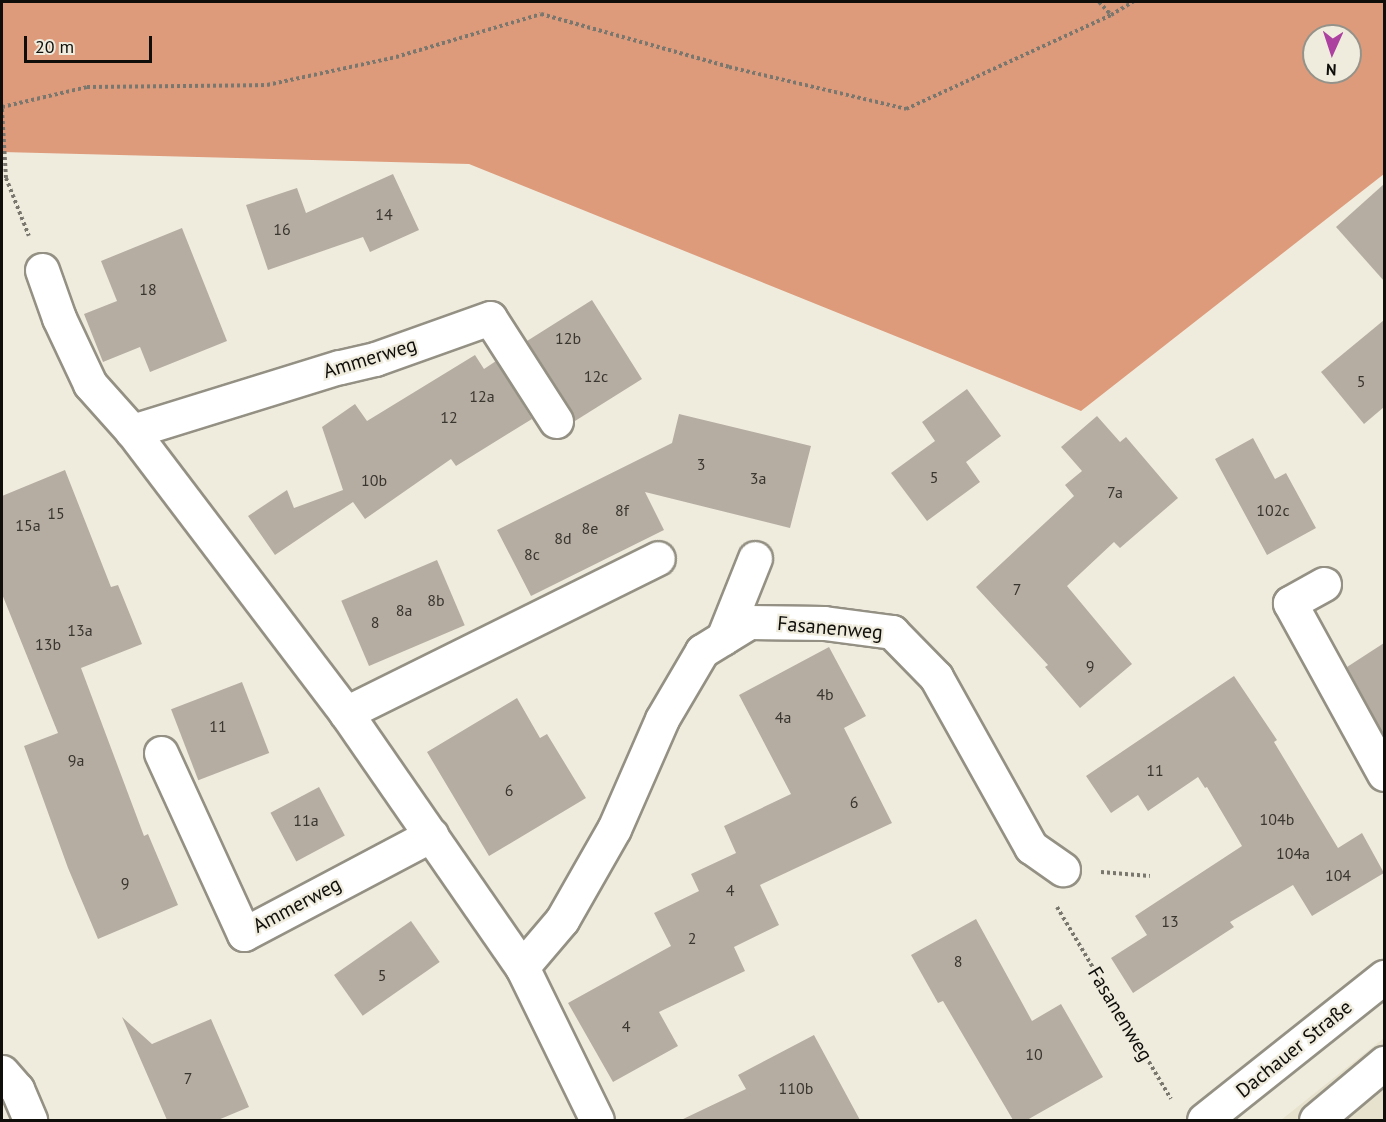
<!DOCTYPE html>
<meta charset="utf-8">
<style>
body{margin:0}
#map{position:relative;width:1386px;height:1122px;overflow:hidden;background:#efecde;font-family:"PT Sans",sans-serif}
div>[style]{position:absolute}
.built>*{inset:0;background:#e7e2cd}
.forest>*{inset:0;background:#de9b7b}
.building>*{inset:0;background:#b6ada2;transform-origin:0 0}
.path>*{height:4px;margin-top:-2px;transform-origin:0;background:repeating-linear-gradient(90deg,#79776e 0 3px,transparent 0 6px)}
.roads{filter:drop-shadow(2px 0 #949184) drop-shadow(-2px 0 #949184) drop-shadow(0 2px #949184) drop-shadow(0 -2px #949184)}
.minor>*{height:33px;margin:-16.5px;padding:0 16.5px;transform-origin:16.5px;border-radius:16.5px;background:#fff}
span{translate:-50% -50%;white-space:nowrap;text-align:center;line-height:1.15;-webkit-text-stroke:4.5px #efecde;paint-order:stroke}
.number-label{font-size:16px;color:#393630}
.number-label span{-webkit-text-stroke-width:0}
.street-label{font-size:20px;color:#0f0e0a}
.frame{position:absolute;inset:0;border:3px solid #0f0e0a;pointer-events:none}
.north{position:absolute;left:1302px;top:24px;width:60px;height:60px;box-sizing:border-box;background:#efecde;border:2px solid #959389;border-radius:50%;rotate:183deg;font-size:16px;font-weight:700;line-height:24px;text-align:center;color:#0f0e0a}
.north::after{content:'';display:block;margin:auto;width:21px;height:27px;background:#ad41a0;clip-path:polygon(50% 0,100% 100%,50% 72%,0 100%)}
.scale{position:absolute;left:24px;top:36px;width:128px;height:27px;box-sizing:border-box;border:3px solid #0f0e0a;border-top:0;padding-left:8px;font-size:18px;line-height:21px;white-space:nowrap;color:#0f0e0a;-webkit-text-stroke:4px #efecde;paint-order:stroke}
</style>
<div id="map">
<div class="built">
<div style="clip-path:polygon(1384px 1038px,1384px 1120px,1281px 1120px)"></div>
</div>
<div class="forest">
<div style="clip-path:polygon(evenodd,2px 2px,1384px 2px,1384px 174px,1081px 411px,469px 164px,2px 152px,2px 2px,1314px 36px,1350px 36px,1350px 72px,1314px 72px,1314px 36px)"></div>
</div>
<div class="building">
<div style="clip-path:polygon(393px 174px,419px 230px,370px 252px,363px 237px,268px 270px,246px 205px,297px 188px,306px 213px)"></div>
<div style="clip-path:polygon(1384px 184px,1384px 281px,1336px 227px)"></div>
<div style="clip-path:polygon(182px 228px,227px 341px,150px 372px,140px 347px,103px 362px,84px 314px,117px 301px,101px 261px)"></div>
<div style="clip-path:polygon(592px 300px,642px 379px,575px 421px,572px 411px,527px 341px)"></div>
<div style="clip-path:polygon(1384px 320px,1384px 407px,1364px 424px,1321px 372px)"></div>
<div style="clip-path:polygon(475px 355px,484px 369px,496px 361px,532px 419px,456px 466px,451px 459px,365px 519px,353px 502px,275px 555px,248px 516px,287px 490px,294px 508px,343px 490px,322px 427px,355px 404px,367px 421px)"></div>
<div style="clip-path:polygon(967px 389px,1001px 436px,966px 462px,980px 482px,927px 521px,891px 473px,935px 441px,922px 422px)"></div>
<div style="clip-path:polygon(679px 414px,811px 446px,790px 528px,645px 492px,664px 530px,531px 596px,497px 530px,672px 443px)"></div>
<div style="clip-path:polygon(1097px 416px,1120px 442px,1126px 437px,1178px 498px,1120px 548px,1114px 542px,1067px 586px,1132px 664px,1080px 708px,1045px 667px,1048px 665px,976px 587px,1074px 496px,1065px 485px,1082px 471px,1061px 447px)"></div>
<div style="clip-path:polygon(1253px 438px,1275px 479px,1286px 473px,1316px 528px,1267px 555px,1215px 459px)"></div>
<div style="clip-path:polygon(65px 470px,111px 587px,118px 585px,142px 644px,81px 668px,144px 836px,148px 834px,178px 905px,98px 939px,68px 868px,24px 746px,58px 733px,2px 594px,2px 496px)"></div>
<div style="left:437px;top:560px;width:71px;height:104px;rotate:67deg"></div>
<div style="clip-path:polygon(1384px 643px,1384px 736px,1347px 667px)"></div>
<div style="clip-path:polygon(829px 647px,866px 716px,844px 728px,892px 823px,760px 885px,779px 925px,734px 947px,745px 971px,659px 1012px,678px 1046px,613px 1082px,568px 1003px,671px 946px,654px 913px,699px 891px,691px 874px,736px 853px,724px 826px,791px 794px,739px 695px)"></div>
<div style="clip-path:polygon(1234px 676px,1277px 740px,1274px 742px,1338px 848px,1362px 833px,1384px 873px,1312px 916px,1293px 885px,1230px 922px,1234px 927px,1133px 993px,1111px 958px,1147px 935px,1135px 916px,1242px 846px,1207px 787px,1205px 788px,1198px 777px,1148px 811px,1138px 795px,1111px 813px,1086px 776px)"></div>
<div style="left:242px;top:682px;width:76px;height:76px;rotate:69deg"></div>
<div style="clip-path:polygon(517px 698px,540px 738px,547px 734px,586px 798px,489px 856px,427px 752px)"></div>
<div style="left:319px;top:787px;width:55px;height:55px;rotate:62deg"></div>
<div style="clip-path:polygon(976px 919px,1032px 1021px,1061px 1004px,1103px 1077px,1027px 1120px,1013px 1120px,943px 1001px,938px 1003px,911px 955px)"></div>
<div style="left:411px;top:921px;width:50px;height:94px;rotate:55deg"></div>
<div style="clip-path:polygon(122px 1017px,152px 1044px,211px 1019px,249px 1107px,218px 1120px,167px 1120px)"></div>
<div style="clip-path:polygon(814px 1035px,860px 1120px,681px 1120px,746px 1089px,738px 1075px)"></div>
</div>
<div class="path">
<div style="left:1099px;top:2px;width:18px;rotate:47deg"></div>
<div style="left:2px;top:107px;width:87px;rotate:-13.2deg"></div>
<div style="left:87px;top:87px;width:180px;rotate:-0.6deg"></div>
<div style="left:267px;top:85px;width:132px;rotate:-12.2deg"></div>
<div style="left:396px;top:57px;width:151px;rotate:-16.5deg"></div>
<div style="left:541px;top:14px;width:195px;rotate:15.7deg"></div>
<div style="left:729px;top:67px;width:182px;rotate:13.3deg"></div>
<div style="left:906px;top:109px;width:226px;rotate:-24.6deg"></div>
<div style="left:1111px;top:15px;width:26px;rotate:-31deg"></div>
<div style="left:2px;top:109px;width:69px;rotate:86.7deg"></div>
<div style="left:6px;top:178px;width:62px;rotate:68.4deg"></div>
<div style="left:1101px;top:872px;width:49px;rotate:4.7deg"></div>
<div style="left:1057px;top:907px;width:223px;rotate:59.3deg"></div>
</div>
<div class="roads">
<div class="minor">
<div style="left:42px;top:270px;width:51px;rotate:70.5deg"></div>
<div style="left:59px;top:318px;width:73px;rotate:64.8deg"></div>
<div style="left:90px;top:384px;width:63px;rotate:48.2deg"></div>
<div style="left:556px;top:421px;width:122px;rotate:-122.7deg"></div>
<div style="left:490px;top:318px;width:122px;rotate:160.4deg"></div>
<div style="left:375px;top:359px;width:37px;rotate:167deg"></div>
<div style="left:339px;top:367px;width:217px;rotate:162.8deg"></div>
<div style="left:132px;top:431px;width:354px;rotate:52.8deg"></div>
<div style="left:346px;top:713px;width:309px;rotate:55.3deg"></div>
<div style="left:522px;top:967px;width:170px;rotate:63.9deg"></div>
<div style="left:1324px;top:584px;width:39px;rotate:151deg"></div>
<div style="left:1290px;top:603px;width:195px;rotate:61.2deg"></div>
<div style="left:723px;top:638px;width:86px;rotate:-68.2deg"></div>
<div style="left:346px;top:713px;width:348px;rotate:-26.4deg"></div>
<div style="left:161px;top:753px;width:199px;rotate:65.4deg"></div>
<div style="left:244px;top:934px;width:212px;rotate:-27.9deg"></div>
<div style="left:522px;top:967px;width:62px;rotate:-49.6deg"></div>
<div style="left:562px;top:920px;width:105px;rotate:-60.3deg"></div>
<div style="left:614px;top:829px;width:120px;rotate:-66.4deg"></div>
<div style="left:662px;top:719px;width:79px;rotate:-59.5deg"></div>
<div style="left:702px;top:651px;width:55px;rotate:-31.7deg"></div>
<div style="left:749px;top:622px;width:75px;rotate:0.8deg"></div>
<div style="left:824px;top:623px;width:69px;rotate:7.5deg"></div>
<div style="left:892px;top:632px;width:63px;rotate:45.6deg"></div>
<div style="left:936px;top:677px;width:195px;rotate:60.8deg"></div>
<div style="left:1031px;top:847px;width:39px;rotate:35deg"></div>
<div style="left:2px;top:1072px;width:23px;rotate:49deg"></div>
<div style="left:17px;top:1089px;width:34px;rotate:67deg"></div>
<div style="left:1204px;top:1120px;width:230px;rotate:-38.5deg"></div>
<div style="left:1316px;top:1120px;width:89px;rotate:-40deg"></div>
</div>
</div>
<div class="number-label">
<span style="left:384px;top:214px">14</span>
<span style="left:282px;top:229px">16</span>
<span style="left:148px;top:289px">18</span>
<span style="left:568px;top:338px">12b</span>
<span style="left:596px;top:376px">12c</span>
<span style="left:1361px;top:381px">5</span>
<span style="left:482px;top:396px">12a</span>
<span style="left:449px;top:417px">12</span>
<span style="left:701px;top:464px">3</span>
<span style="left:934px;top:477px">5</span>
<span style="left:758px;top:478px">3a</span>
<span style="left:374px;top:480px">10b</span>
<span style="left:1115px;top:492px">7a</span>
<span style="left:622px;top:510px">8f</span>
<span style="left:1273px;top:510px">102c</span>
<span style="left:56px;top:513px">15</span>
<span style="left:28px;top:525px">15a</span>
<span style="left:590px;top:528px">8e</span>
<span style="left:563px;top:538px">8d</span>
<span style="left:532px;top:554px">8c</span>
<span style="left:1017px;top:589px">7</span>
<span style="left:436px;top:600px">8b</span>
<span style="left:404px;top:610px">8a</span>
<span style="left:375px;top:622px">8</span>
<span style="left:80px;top:630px">13a</span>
<span style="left:48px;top:644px">13b</span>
<span style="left:1090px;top:666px">9</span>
<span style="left:825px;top:694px">4b</span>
<span style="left:783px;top:717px">4a</span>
<span style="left:218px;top:726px">11</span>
<span style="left:76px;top:760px">9a</span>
<span style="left:1155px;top:770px">11</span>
<span style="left:509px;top:790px">6</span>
<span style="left:854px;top:802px">6</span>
<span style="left:1277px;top:819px">104b</span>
<span style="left:306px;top:820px">11a</span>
<span style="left:1293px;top:853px">104a</span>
<span style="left:1338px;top:875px">104</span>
<span style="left:125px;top:883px">9</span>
<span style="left:730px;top:890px">4</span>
<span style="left:1170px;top:921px">13</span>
<span style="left:692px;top:938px">2</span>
<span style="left:958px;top:961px">8</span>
<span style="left:382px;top:975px">5</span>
<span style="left:626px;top:1026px">4</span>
<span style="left:1034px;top:1054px">10</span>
<span style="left:188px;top:1078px">7</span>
<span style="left:796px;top:1088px">110b</span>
</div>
<div class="street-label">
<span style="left:370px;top:358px;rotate:-17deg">Ammerweg</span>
<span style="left:830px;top:628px;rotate:5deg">Fasanenweg</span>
<span style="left:297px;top:905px;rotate:-28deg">Ammerweg</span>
<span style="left:1120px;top:1014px;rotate:59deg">Fasanenweg</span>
<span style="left:1294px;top:1049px;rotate:-39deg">Dachauer Straße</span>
</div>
<div class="frame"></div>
<div class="north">N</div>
<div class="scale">20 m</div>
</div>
